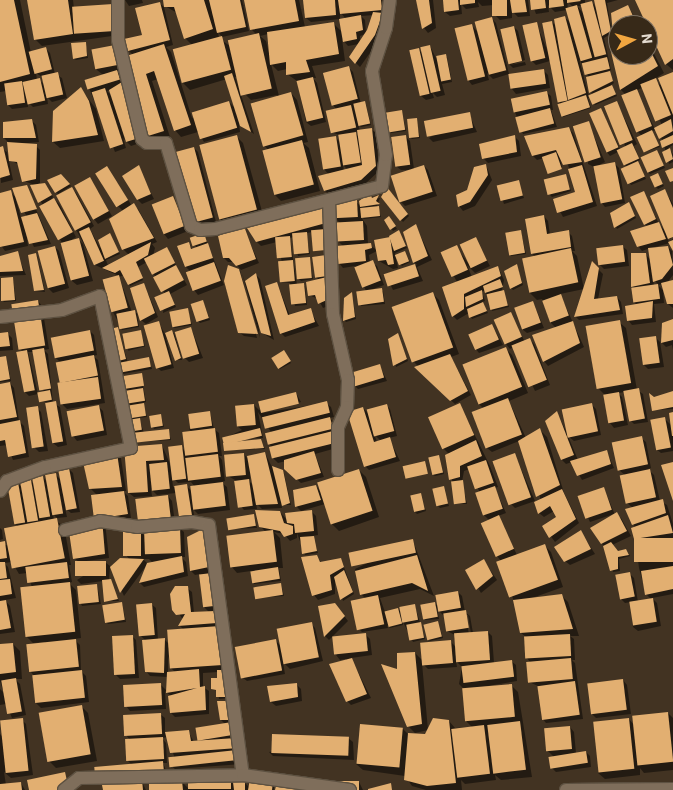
<!DOCTYPE html>
<style>
body{margin:0}
#map{position:relative;width:673px;height:790px;overflow:hidden;background:#423322;font-family:Roboto,sans-serif}
div>[style]{position:absolute}
.shadow>*{inset:0;background:#0007;transform-origin:0 0}
.building>*{inset:0;background:#e2af71;transform-origin:0 0}
.roads{filter:drop-shadow(1px 0 #5d5141) drop-shadow(-1px 0 #5d5141) drop-shadow(0 1px #5d5141) drop-shadow(0 -1px #5d5141)}
.street>*{height:12px;margin:-6px;padding:0 6px;transform-origin:6px;border-radius:6px;background:#7f6e5b}
span{translate:-50% -50%;white-space:nowrap;text-align:center;line-height:1.15;-webkit-text-stroke:5px #372918;paint-order:stroke}
.north{position:absolute;left:608px;top:15px;width:50px;height:50px;box-sizing:border-box;background:#372918;border:1px solid #7c7062;border-radius:50%;rotate:84deg;font-size:14px;font-weight:700;line-height:20px;text-align:center;color:#e4dbd0}
.north::after{content:'';display:block;margin:auto;width:18px;height:22px;background:#f1a640;clip-path:polygon(50% 0,100% 100%,50% 72%,0 100%)}
</style>
<div id="map">
<div class="shadow">
<div style="clip-path:polygon(evenodd,0 0,20px 0,31px 53px,46px 49px,50px 53px,55px 74px,62px 78px,67px 98px,52px 102px,47px 97px,48px 104px,33px 107px,28px 102px,28px 107px,12px 109px,8px 105px,6px 91px,0 92px,0 0,36px 73px,42px 77px,44px 84px,37px 80px,36px 73px)"></div>
<div style="clip-path:polygon(28px 0,73px 0,74px 9px,119px 35px,42px 46px,35px 39px)"></div>
<div style="clip-path:polygon(125px 0,142px 0,143px 3px,129px 6px)"></div>
<div style="clip-path:polygon(evenodd,164px 0,242px 0,249px 31px,222px 37px,218px 32px,219px 38px,231px 47px,257px 35px,251px 29px,246px 0,299px 0,305px 27px,333px 23px,342px 32px,340px 19px,311px 22px,306px 18px,304px 0,384px 0,379px 40px,360px 67px,350px 57px,359px 44px,348px 46px,342px 39px,345px 61px,312px 66px,316px 78px,313px 78px,317px 83px,326px 122px,311px 126px,306px 122px,297px 81px,287px 74px,287px 69px,278px 71px,271px 64px,279px 96px,291px 93px,297px 100px,308px 142px,303px 143px,309px 148px,320px 191px,281px 201px,275px 195px,269px 151px,264px 145px,277px 95px,251px 100px,244px 93px,239px 76px,235px 77px,254px 134px,241px 125px,238px 115px,240px 132px,204px 142px,198px 132px,181px 137px,175px 130px,158px 79px,152px 81px,170px 137px,156px 142px,149px 135px,133px 55px,129px 51px,144px 36px,159px 3px,164px 7px,173px 45px,166px 47px,171px 52px,192px 118px,229px 102px,236px 109px,227px 79px,190px 90px,182px 82px,193px 46px,185px 38px,177px 13px,165px 6px,164px 0,340px 12px,346px 19px,340px 20px,340px 12px,164px 0,374px 15px,366px 33px,365px 20px,361px 16px,374px 15px,164px 0,268px 34px,270px 53px,269px 53px,266px 41px,260px 36px,268px 34px,164px 0,365px 34px,360px 42px,360px 36px,365px 34px)"></div>
<div style="clip-path:polygon(417px 0,433px 0,436px 28px,428px 33px,424px 28px)"></div>
<div style="clip-path:polygon(444px 0,528px 0,530px 16px,518px 17px,512px 11px,512px 18px,500px 20px,495px 15px,494px 5px,482px 6px,478px 2px,479px 7px,466px 9px,461px 4px,462px 14px,450px 16px,445px 12px)"></div>
<div style="clip-path:polygon(evenodd,531px 0,585px 0,585px 4px,592px 3px,598px 9px,596px 0,618px 0,607px 3px,612px 33px,604px 38px,611px 70px,608px 71px,614px 83px,611px 85px,617px 96px,595px 105px,590px 97px,588px 98px,591px 108px,563px 117px,550px 61px,536px 65px,531px 60px,536px 23px,548px 52px,552px 22px,557px 27px,564px 17px,571px 23px,567px 10px,555px 12px,548px 5px,549px 12px,536px 14px,531px 0,567px 1px,573px 7px,568px 9px,567px 1px,531px 0,577px 6px,581px 6px,583px 13px,577px 6px,531px 0,579px 59px,589px 78px,592px 95px,589px 97px,579px 59px)"></div>
<div style="clip-path:polygon(636px 0,673px 0,673px 70px,666px 64px)"></div>
<div style="clip-path:polygon(evenodd,628px 7px,640px 25px,618px 25px,618px 55px,648px 55px,648px 42px,664px 73px,653px 80px,662px 86px,673px 74px,673px 145px,668px 148px,673px 154px,673px 162px,669px 164px,663px 141px,656px 130px,652px 131px,660px 147px,644px 152px,642px 136px,637px 131px,626px 95px,621px 90px,609px 40px,615px 37px,612px 14px,628px 7px,643px 87px,662px 125px,655px 129px,636px 91px,643px 87px)"></div>
<div style="clip-path:polygon(492px 19px,496px 23px,509px 74px,493px 79px,487px 73px,489px 80px,472px 85px,468px 80px,471px 25px,478px 32px)"></div>
<div style="clip-path:polygon(514px 27px,518px 31px,525px 60px,510px 65px)"></div>
<div style="clip-path:polygon(85px 43px,88px 58px,76px 60px,74px 59px)"></div>
<div style="clip-path:polygon(evenodd,114px 46px,123px 70px,116px 71px,121px 76px,143px 142px,131px 146px,123px 138px,126px 148px,115px 152px,87px 83px,110px 74px,102px 74px,97px 70px,93px 51px,114px 46px,110px 90px,113px 97px,107px 91px,110px 90px)"></div>
<div style="clip-path:polygon(430px 46px,436px 58px,447px 57px,452px 82px,442px 84px,445px 95px,437px 97px,432px 92px,434px 98px,426px 100px,421px 96px,418px 49px,423px 54px)"></div>
<div style="clip-path:polygon(525px 62px,526px 65px,513px 68px,510px 65px)"></div>
<div style="clip-path:polygon(evenodd,349px 68px,353px 72px,361px 104px,366px 105px,371px 125px,361px 127px,358px 124px,360px 131px,371px 129px,376px 133px,379px 171px,365px 184px,330px 195px,325px 191px,329px 175px,324px 169px,335px 137px,340px 142px,339px 135px,331px 132px,327px 111px,336px 109px,333px 105px,349px 68px,359px 131px,359px 137px,354px 132px,359px 131px,349px 68px,343px 165px,348px 170px,344px 171px,343px 165px)"></div>
<div style="clip-path:polygon(543px 70px,548px 75px,550px 88px,516px 94px,512px 89px)"></div>
<div style="clip-path:polygon(81px 89px,96px 109px,104px 141px,60px 148px,53px 142px)"></div>
<div style="clip-path:polygon(546px 92px,551px 96px,553px 110px,551px 110px,557px 127px,523px 134px,515px 112px)"></div>
<div style="clip-path:polygon(617px 103px,637px 144px,634px 146px,640px 160px,636px 162px,646px 179px,631px 185px,623px 170px,627px 168px,618px 152px,610px 156px,606px 151px,601px 109px,620px 149px,625px 147px)"></div>
<div style="clip-path:polygon(402px 111px,406px 131px,391px 133px,389px 131px)"></div>
<div style="clip-path:polygon(469px 114px,477px 132px,433px 142px,429px 138px)"></div>
<div style="clip-path:polygon(416px 120px,420px 138px,412px 139px,410px 137px)"></div>
<div style="clip-path:polygon(32px 121px,36px 125px,39px 142px,17px 144px,36px 146px,40px 150px,40px 183px,33px 186px,47px 187px,53px 197px,49px 202px,54px 199px,59px 204px,76px 237px,70px 241px,78px 239px,83px 244px,93px 281px,77px 285px,72px 281px,63px 245px,32px 184px,24px 181px,19px 165px,9px 159px,8px 142px,4px 138px)"></div>
<div style="clip-path:polygon(588px 122px,605px 162px,597px 166px,614px 163px,619px 168px,625px 203px,605px 207px,601px 202px,594px 167px,588px 164px)"></div>
<div style="clip-path:polygon(568px 128px,573px 133px,597px 206px,563px 217px,554px 200px,577px 192px,568px 165px,559px 155px,562px 167px,549px 173px,544px 158px,537px 160px,533px 156px)"></div>
<div style="clip-path:polygon(236px 136px,243px 143px,263px 215px,227px 225px,220px 219px)"></div>
<div style="clip-path:polygon(405px 136px,410px 141px,414px 169px,424px 166px,428px 170px,437px 196px,405px 206px,401px 202px,411px 170px,401px 170px,396px 166px)"></div>
<div style="clip-path:polygon(515px 137px,519px 141px,521px 156px,488px 163px,484px 159px,480px 145px)"></div>
<div style="clip-path:polygon(0 148px,7px 152px,13px 180px,1px 183px)"></div>
<div style="clip-path:polygon(194px 148px,198px 152px,216px 222px,199px 226px,195px 222px)"></div>
<div style="clip-path:polygon(657px 152px,665px 168px,650px 174px,649px 173px)"></div>
<div style="clip-path:polygon(486px 165px,492px 180px,475px 206px,463px 211px,459px 206px)"></div>
<div style="clip-path:polygon(138px 167px,154px 199px,142px 204px,138px 200px)"></div>
<div style="clip-path:polygon(107px 168px,132px 206px,138px 209px,157px 242px,152px 244px,155px 248px,153px 256px,167px 249px,187px 285px,170px 294px,176px 307px,163px 313px,165px 294px,147px 262px,138px 267px,143px 280px,130px 286px,124px 275px,119px 277px,132px 312px,137px 313px,139px 327px,122px 330px,112px 310px,119px 276px,95px 265px,58px 196px,72px 189px,76px 193px,94px 226px,90px 229px,100px 248px,111px 237px,120px 254px,106px 260px,108px 266px,129px 255px,123px 249px,123px 211px,118px 206px)"></div>
<div style="clip-path:polygon(61px 175px,71px 186px,58px 194px,56px 192px)"></div>
<div style="clip-path:polygon(565px 175px,571px 191px,552px 197px,550px 195px)"></div>
<div style="clip-path:polygon(658px 175px,664px 186px,658px 189px,656px 187px)"></div>
<div style="clip-path:polygon(90px 178px,112px 216px,98px 224px,94px 219px)"></div>
<div style="clip-path:polygon(518px 182px,524px 198px,504px 204px,498px 187px)"></div>
<div style="clip-path:polygon(evenodd,26px 186px,51px 244px,34px 247px,26px 231px,28px 246px,5px 251px,0 244px,0 194px,10px 192px,17px 198px,26px 186px,16px 200px,18px 200px,27px 217px,21px 218px,16px 200px)"></div>
<div style="clip-path:polygon(387px 189px,409px 216px,403px 222px,382px 197px)"></div>
<div style="clip-path:polygon(evenodd,665px 191px,673px 204px,673px 236px,670px 239px,666px 235px,669px 242px,673px 239px,673px 248px,670px 243px,655px 247px,668px 247px,672px 251px,673px 275px,667px 283px,673px 281px,673px 308px,668px 304px,662px 284px,658px 285px,663px 290px,664px 303px,654px 304px,656px 322px,632px 325px,628px 320px,637px 305px,634px 302px,632px 254px,645px 254px,651px 260px,650px 248px,642px 251px,638px 246px,648px 227px,645px 224px,644px 193px,659px 224px,666px 232px,665px 191px,653px 279px,659px 285px,654px 286px,653px 279px)"></div>
<div style="clip-path:polygon(370px 195px,373px 199px,380px 198px,377px 206px,381px 217px,364px 219px,361px 217px,367px 226px,368px 244px,377px 250px,400px 233px,407px 248px,395px 253px,396px 256px,406px 254px,410px 262px,402px 266px,396px 259px,398px 268px,393px 269px,379px 261px,377px 251px,369px 255px,370px 262px,377px 266px,384px 285px,373px 289px,383px 291px,385px 304px,361px 306px,366px 291px,355px 266px,343px 268px,339px 263px,343px 246px,338px 241px,340px 223px,335px 218px,356px 202px,361px 206px)"></div>
<div style="clip-path:polygon(172px 197px,188px 231px,168px 239px,164px 234px)"></div>
<div style="clip-path:polygon(326px 206px,330px 251px,315px 251px,313px 232px,306px 233px,310px 254px,298px 256px,294px 237px,290px 238px,297px 285px,305px 286px,307px 305px,295px 306px,290px 283px,282px 282px,282px 262px,277px 242px,261px 246px,257px 242px)"></div>
<div style="clip-path:polygon(630px 206px,636px 218px,617px 229px,616px 227px)"></div>
<div style="clip-path:polygon(544px 216px,548px 221px,550px 235px,568px 232px,572px 236px,575px 251px,572px 251px,577px 256px,584px 289px,560px 294px,584px 347px,548px 366px,544px 361px,556px 328px,550px 322px,542px 299px,537px 300px,530px 293px,535px 257px,532px 253px)"></div>
<div style="clip-path:polygon(385px 220px,391px 220px,397px 229px,393px 231px)"></div>
<div style="clip-path:polygon(416px 226px,432px 260px,417px 267px,423px 281px,393px 290px,385px 274px,417px 265px,414px 262px)"></div>
<div style="clip-path:polygon(243px 228px,259px 263px,241px 270px,234px 262px,228px 262px,224px 258px)"></div>
<div style="clip-path:polygon(521px 232px,526px 254px,511px 256px,510px 255px)"></div>
<div style="clip-path:polygon(204px 235px,224px 285px,198px 295px,194px 290px,191px 272px,186px 267px,188px 244px,193px 250px,197px 249px,192px 239px)"></div>
<div style="clip-path:polygon(475px 238px,490px 266px,475px 273px,467px 265px,472px 277px,498px 267px,504px 280px,502px 290px,509px 307px,492px 311px,485px 290px,482px 292px,485px 301px,482px 302px,488px 313px,472px 319px,469px 313px,457px 320px,453px 316px,457px 282px,442px 254px,456px 247px,468px 263px)"></div>
<div style="clip-path:polygon(622px 246px,627px 250px,629px 266px,604px 269px,600px 265px)"></div>
<div style="clip-path:polygon(55px 247px,59px 251px,69px 288px,53px 293px,49px 289px)"></div>
<div style="clip-path:polygon(17px 253px,26px 275px,0 276px,0 254px,0 257px)"></div>
<div style="clip-path:polygon(35px 254px,37px 256px,45px 292px,35px 291px)"></div>
<div style="clip-path:polygon(313px 257px,331px 283px,333px 304px,323px 308px,318px 299px,309px 295px,319px 280px,316px 277px)"></div>
<div style="clip-path:polygon(309px 258px,313px 279px,301px 281px,299px 279px)"></div>
<div style="clip-path:polygon(592px 263px,603px 274px,598px 299px,617px 297px,621px 302px,623px 314px,579px 320px,575px 316px)"></div>
<div style="clip-path:polygon(229px 266px,240px 270px,257px 338px,244px 336px,239px 332px,225px 285px)"></div>
<div style="clip-path:polygon(517px 266px,523px 285px,513px 290px,511px 288px)"></div>
<div style="clip-path:polygon(242px 273px,245px 282px,256px 275px,260px 279px,274px 340px,262px 333px,257px 315px,260px 338px)"></div>
<div style="clip-path:polygon(13px 278px,16px 301px,4px 302px,2px 300px)"></div>
<div style="clip-path:polygon(277px 283px,290px 316px,310px 310px,319px 326px,285px 337px,281px 333px)"></div>
<div style="clip-path:polygon(144px 284px,158px 317px,146px 324px,141px 320px)"></div>
<div style="clip-path:polygon(432px 293px,439px 300px,459px 354px,451px 357px,471px 395px,455px 404px,416px 368px,419px 367px,414px 362px)"></div>
<div style="clip-path:polygon(352px 294px,356px 319px,346px 322px,344px 320px)"></div>
<div style="clip-path:polygon(evenodd,38px 301px,42px 306px,49px 349px,44px 350px,48px 354px,53px 403px,60px 407px,67px 445px,58px 447px,53px 443px,46px 402px,39px 401px,38px 394px,29px 396px,24px 391px,22px 352px,12px 305px,38px 301px,28px 352px,34px 352px,44px 393px,38px 394px,28px 352px)"></div>
<div style="clip-path:polygon(203px 301px,210px 320px,200px 323px,198px 321px)"></div>
<div style="clip-path:polygon(533px 302px,544px 328px,527px 333px,522px 329px)"></div>
<div style="clip-path:polygon(187px 309px,192px 325px,175px 328px,173px 327px)"></div>
<div style="clip-path:polygon(510px 314px,525px 342px,530px 340px,534px 344px,550px 385px,535px 391px,514px 347px,510px 349px,506px 344px)"></div>
<div style="clip-path:polygon(673px 320px,673px 350px,672px 345px,666px 347px,662px 343px,663px 324px)"></div>
<div style="clip-path:polygon(619px 322px,626px 328px,637px 390px,643px 394px,648px 422px,634px 424px,630px 420px,625px 392px,618px 393px,622px 397px,628px 425px,614px 428px,610px 423px,605px 395px,599px 389px)"></div>
<div style="clip-path:polygon(159px 323px,165px 334px,174px 333px,182px 360px,176px 360px,165px 335px,174px 368px,161px 371px,157px 367px)"></div>
<div style="clip-path:polygon(492px 325px,503px 345px,479px 353px,475px 348px)"></div>
<div style="clip-path:polygon(191px 328px,203px 358px,189px 362px,185px 358px)"></div>
<div style="clip-path:polygon(118px 329px,128px 363px,149px 359px,152px 369px,122px 374px,118px 361px)"></div>
<div style="clip-path:polygon(90px 331px,94px 335px,97px 355px,93px 356px,98px 360px,105px 403px,67px 409px,63px 405px,59px 382px,60px 362px,55px 357px)"></div>
<div style="left:141px;top:331px;width:16px;height:17px;rotate:76deg"></div>
<div style="clip-path:polygon(7px 333px,12px 338px,13px 350px,0 351px,0 334px)"></div>
<div style="clip-path:polygon(398px 335px,408px 361px,396px 367px,390px 339px)"></div>
<div style="clip-path:polygon(655px 337px,660px 342px,664px 367px,648px 369px,643px 364px)"></div>
<div style="clip-path:polygon(505px 348px,512px 355px,528px 393px,509px 401px,526px 438px,540px 430px,547px 437px,564px 493px,579px 523px,555px 542px,544px 527px,558px 518px,554px 511px,544px 517px,539px 513px,541px 500px,519px 441px,492px 452px,487px 448px,484px 409px,479px 404px)"></div>
<div style="clip-path:polygon(284px 351px,291px 363px,280px 369px,278px 367px)"></div>
<div style="clip-path:polygon(6px 357px,11px 381px,0 382px,0 358px)"></div>
<div style="clip-path:polygon(380px 366px,387px 381px,358px 389px,354px 385px)"></div>
<div style="clip-path:polygon(141px 374px,146px 402px,142px 403px,147px 417px,139px 418px,144px 433px,168px 430px,171px 440px,136px 442px,126px 388px)"></div>
<div style="clip-path:polygon(10px 383px,14px 388px,19px 421px,24px 426px,29px 457px,13px 460px,7px 445px,0 446px,0 385px)"></div>
<div style="clip-path:polygon(296px 393px,301px 402px,262px 413px,326px 403px,331px 407px,334px 417px,330px 418px,334px 423px,340px 447px,315px 454px,324px 477px,301px 483px,286px 469px,286px 461px,278px 463px,274px 459px,267px 433px,271px 432px,258px 412px,263px 438px,223px 439px,242px 430px,237px 426px,254px 405px,259px 410px)"></div>
<div style="clip-path:polygon(673px 393px,673px 409px,653px 410px,653px 398px)"></div>
<div style="clip-path:polygon(evenodd,386px 405px,390px 409px,397px 436px,389px 438px,400px 461px,369px 470px,365px 466px,363px 408px,371px 416px,386px 405px,374px 434px,381px 441px,377px 442px,374px 434px)"></div>
<div style="clip-path:polygon(460px 405px,490px 466px,498px 487px,495px 488px,506px 513px,498px 516px,517px 555px,544px 545px,551px 552px,563px 587px,532px 598px,561px 595px,568px 602px,579px 636px,570px 636px,574px 639px,575px 660px,572px 660px,575px 663px,583px 719px,546px 723px,542px 718px,538px 686px,529px 682px,530px 662px,527px 658px,526px 637px,521px 633px,514px 601px,498px 562px,501px 561px,497px 556px,490px 521px,484px 515px,480px 493px,469px 469px,464px 471px,462px 482px,467px 504px,455px 504px,449px 454px,443px 448px)"></div>
<div style="clip-path:polygon(592px 405px,596px 409px,601px 435px,574px 441px,568px 436px,578px 460px,607px 452px,614px 468px,582px 480px,572px 462px,566px 464px,562px 460px,557px 413px,567px 433px)"></div>
<div style="clip-path:polygon(99px 407px,103px 411px,107px 435px,77px 441px,73px 436px)"></div>
<div style="clip-path:polygon(37px 408px,41px 412px,48px 451px,39px 452px,35px 448px)"></div>
<div style="clip-path:polygon(evenodd,210px 412px,214px 429px,219px 433px,222px 456px,219px 456px,222px 460px,225px 481px,221px 482px,227px 487px,230px 510px,198px 514px,193px 509px,195px 521px,176px 493px,157px 495px,151px 489px,152px 496px,134px 497px,129px 493px,125px 449px,162px 445px,172px 469px,181px 447px,185px 451px,192px 432px,189px 429px,210px 412px,172px 477px,178px 483px,191px 482px,195px 487px,192px 491px,186px 486px,173px 487px,172px 477px)"></div>
<div style="clip-path:polygon(673px 414px,673px 451px,661px 453px,656px 449px,665px 419px,672px 426px)"></div>
<div style="clip-path:polygon(161px 416px,164px 427px,154px 429px,153px 427px)"></div>
<div style="clip-path:polygon(641px 438px,646px 442px,651px 468px,648px 469px,654px 475px,660px 501px,667px 505px,673px 524px,673px 594px,652px 598px,657px 603px,661px 626px,638px 631px,633px 627px,631px 602px,625px 603px,621px 599px,629px 573px,634px 578px,638px 602px,651px 599px,646px 594px,639px 568px,636px 545px,641px 544px,635px 538px,633px 508px,627px 503px,626px 476px,619px 470px)"></div>
<div style="clip-path:polygon(261px 441px,265px 449px,225px 450px)"></div>
<div style="clip-path:polygon(120px 452px,126px 491px,123px 491px,128px 496px,131px 518px,105px 522px,109px 558px,79px 562px,74px 558px,96px 520px,97px 495px,91px 489px)"></div>
<div style="clip-path:polygon(evenodd,265px 453px,272px 467px,284px 473px,291px 505px,284px 505px,277px 481px,282px 508px,262px 509px,256px 503px,257px 509px,244px 510px,240px 505px,235px 480px,228px 476px,244px 454px,247px 458px,265px 453px,251px 468px,254px 486px,247px 479px,250px 479px,251px 468px)"></div>
<div style="clip-path:polygon(515px 455px,535px 501px,515px 508px,511px 504px)"></div>
<div style="clip-path:polygon(439px 457px,444px 474px,435px 476px,433px 475px)"></div>
<div style="clip-path:polygon(69px 469px,73px 473px,80px 512px,71px 513px,65px 508px,67px 517px,57px 518px,53px 514px,54px 520px,64px 526px,71px 565px,69px 565px,72px 582px,69px 583px,76px 590px,81px 638px,74px 639px,80px 645px,81px 671px,86px 676px,89px 702px,41px 708px,36px 703px,35px 677px,31px 672px,45px 642px,33px 643px,26px 636px,32px 587px,27px 573px,19px 574px,12px 562px,4px 563px,8px 567px,16px 598px,5px 600px,10px 606px,15px 632px,0 634px,0 543px,9px 546px,18px 527px,15px 523px,18px 483px,22px 488px,31px 481px,34px 485px,43px 477px,47px 482px,55px 474px,61px 480px)"></div>
<div style="clip-path:polygon(359px 470px,366px 477px,379px 517px,339px 531px,332px 524px,325px 504px,301px 511px,297px 507px,295px 491px,316px 486px,321px 492px)"></div>
<div style="clip-path:polygon(443px 488px,449px 506px,440px 508px,438px 506px)"></div>
<div style="clip-path:polygon(604px 488px,615px 515px,621px 518px,631px 536px,612px 545px,618px 552px,626px 550px,630px 556px,619px 559px,620px 571px,613px 572px,602px 543px,614px 514px,590px 522px,578px 496px)"></div>
<div style="clip-path:polygon(420px 494px,426px 511px,417px 514px,415px 512px)"></div>
<div style="clip-path:polygon(168px 496px,172px 501px,175px 523px,143px 527px)"></div>
<div style="clip-path:polygon(280px 512px,287px 520px,312px 512px,316px 516px,318px 535px,312px 536px,318px 553px,305px 555px,297px 533px,297px 538px,290px 541px,284px 534px,274px 532px,280px 538px,283px 568px,279px 568px,281px 581px,254px 584px,251px 571px,237px 573px,231px 566px,266px 532px,260px 526px)"></div>
<div style="clip-path:polygon(254px 515px,257px 528px,229px 529px)"></div>
<div style="clip-path:polygon(0 528px,2px 530px,3px 539px,0 540px)"></div>
<div style="clip-path:polygon(evenodd,179px 528px,184px 532px,185px 557px,181px 557px,186px 562px,188px 576px,144px 587px,140px 583px,146px 566px,124px 596px,111px 568px,130px 560px,126px 555px,141px 532px,146px 537px,179px 528px,143px 559px,149px 559px,153px 563px,148px 564px,143px 559px)"></div>
<div style="clip-path:polygon(evenodd,203px 530px,207px 535px,219px 610px,214px 611px,219px 616px,231px 698px,219px 699px,218px 691px,212px 689px,218px 679px,218px 672px,203px 673px,203px 687px,209px 691px,209px 714px,175px 717px,171px 713px,171px 696px,165px 691px,166px 709px,130px 711px,126px 706px,161px 685px,167px 691px,168px 677px,150px 676px,146px 671px,146px 641px,140px 635px,151px 604px,156px 608px,158px 640px,165px 640px,170px 645px,184px 630px,180px 626px,183px 620px,171px 600px,176px 587px,187px 588px,192px 592px,194px 613px,209px 612px,204px 607px,200px 574px,195px 575px,191px 571px,203px 530px,168px 655px,171px 668px,176px 673px,168px 673px,168px 655px)"></div>
<div style="clip-path:polygon(581px 532px,595px 554px,570px 565px,565px 561px)"></div>
<div style="clip-path:polygon(413px 541px,434px 596px,420px 589px,380px 598px,385px 612px,398px 609px,403px 614px,415px 606px,425px 639px,413px 642px,402px 620px,403px 625px,390px 628px,387px 625px,388px 628px,362px 632px,358px 628px,366px 599px,361px 594px,355px 569px)"></div>
<div style="clip-path:polygon(316px 557px,322px 563px,341px 559px,354px 594px,343px 601px,335px 578px,335px 594px,318px 600px,314px 595px)"></div>
<div style="clip-path:polygon(484px 561px,497px 580px,481px 593px,467px 570px)"></div>
<div style="clip-path:polygon(105px 562px,110px 566px,109px 580px,119px 601px,105px 601px,103px 581px,81px 584px,77px 580px)"></div>
<div style="clip-path:polygon(281px 584px,284px 596px,256px 598px)"></div>
<div style="clip-path:polygon(97px 585px,101px 604px,82px 606px,81px 604px)"></div>
<div style="clip-path:polygon(evenodd,458px 592px,462px 596px,465px 612px,470px 616px,473px 633px,488px 632px,492px 636px,494px 663px,511px 661px,516px 665px,517px 681px,470px 689px,511px 685px,518px 692px,532px 777px,501px 780px,495px 775px,496px 780px,465px 784px,461px 780px,462px 790px,426px 790px,412px 786px,405px 776px,363px 770px,356px 764px,403px 729px,408px 734px,426px 736px,449px 721px,455px 728px,472px 727px,466px 721px,465px 690px,459px 684px,462px 667px,456px 661px,457px 667px,428px 669px,422px 663px,428px 730px,415px 733px,408px 726px,398px 671px,415px 653px,423px 661px,451px 642px,456px 647px,455px 635px,447px 631px,444px 616px,437px 609px,439px 619px,425px 620px,434px 603px,439px 607px,458px 592px,465px 615px,468px 615px,471px 634px,469px 634px,465px 615px)"></div>
<div style="clip-path:polygon(122px 603px,126px 622px,108px 624px,106px 622px)"></div>
<div style="clip-path:polygon(319px 607px,339px 609px,348px 621px,329px 640px,325px 636px)"></div>
<div style="clip-path:polygon(438px 622px,443px 638px,430px 641px,428px 639px)"></div>
<div style="clip-path:polygon(311px 624px,315px 628px,323px 661px,290px 669px,283px 662px,285px 674px,247px 681px,242px 677px,276px 641px,282px 647px)"></div>
<div style="clip-path:polygon(365px 634px,370px 639px,372px 655px,351px 658px,371px 698px,351px 705px,347px 701px,346px 659px,340px 660px,336px 655px)"></div>
<div style="clip-path:polygon(132px 636px,136px 640px,139px 678px,120px 679px,116px 675px)"></div>
<div style="clip-path:polygon(13px 644px,20px 651px,22px 679px,15px 679px,20px 684px,26px 715px,12px 718px,6px 704px,0 705px,0 689px,4px 693px,0 681px,0 646px)"></div>
<div style="clip-path:polygon(623px 680px,627px 685px,631px 714px,596px 718px,592px 714px)"></div>
<div style="clip-path:polygon(296px 684px,301px 689px,302px 701px,276px 706px,271px 702px,268px 687px)"></div>
<div style="clip-path:polygon(218px 702px,234px 722px,229px 722px,236px 728px,242px 764px,175px 769px,170px 765px,174px 756px,168px 737px,162px 738px,166px 743px,167px 763px,163px 763px,168px 775px,132px 765px,127px 760px,130px 740px,126px 735px,160px 714px,165px 718px,165px 733px,188px 731px,194px 742px,202px 741px,197px 737px,225px 724px,221px 720px)"></div>
<div style="clip-path:polygon(81px 706px,88px 713px,97px 761px,56px 768px,49px 761px)"></div>
<div style="clip-path:polygon(668px 713px,673px 718px,673px 770px,644px 773px,640px 768px,640px 775px,605px 779px,598px 773px,629px 719px,634px 725px)"></div>
<div style="clip-path:polygon(22px 720px,26px 724px,33px 775px,11px 778px,4px 772px,6px 785px,21px 783px,25px 790px,0 790px,0 734px,2px 736px)"></div>
<div style="clip-path:polygon(570px 727px,574px 732px,576px 753px,586px 752px,590px 756px,591px 767px,556px 772px,551px 767px,553px 756px,547px 750px)"></div>
<div style="clip-path:polygon(348px 738px,353px 742px,354px 760px,273px 756px,269px 752px)"></div>
<div style="clip-path:polygon(231px 781px,234px 785px,244px 782px,250px 788px,274px 784px,274px 790px,151px 790px,182px 782px,189px 789px)"></div>
<div style="clip-path:polygon(142px 782px,146px 790px,104px 790px)"></div>
<div style="clip-path:polygon(359px 782px,363px 790px,312px 790px)"></div>
</div>
<div class="building">
<div style="clip-path:polygon(0 0,14px 0,30px 74px,0 82px)"></div>
<div style="clip-path:polygon(27px 0,68px 0,73px 34px,34px 40px)"></div>
<div style="clip-path:polygon(163px 0,204px 0,213px 29px,184px 39px,174px 7px,164px 7px)"></div>
<div style="clip-path:polygon(209px 0,240px 0,246px 27px,217px 33px)"></div>
<div style="clip-path:polygon(244px 0,295px 0,299px 21px,250px 30px)"></div>
<div style="clip-path:polygon(303px 0,335px 0,336px 15px,305px 18px)"></div>
<div style="clip-path:polygon(338px 0,381px 0,382px 10px,340px 14px)"></div>
<div style="clip-path:polygon(416px 0,429px 0,432px 23px,422px 29px)"></div>
<div style="clip-path:polygon(443px 0,458px 0,459px 10px,444px 12px)"></div>
<div style="clip-path:polygon(460px 0,475px 0,475px 3px,460px 5px)"></div>
<div style="left:492px;top:0;width:15px;height:16px"></div>
<div style="clip-path:polygon(510px 0,525px 0,527px 12px,512px 13px)"></div>
<div style="clip-path:polygon(530px 0,545px 0,546px 8px,531px 10px)"></div>
<div style="clip-path:polygon(549px 0,563px 0,564px 6px,549px 8px)"></div>
<div style="clip-path:polygon(567px 0,580px 0,581px 1px,567px 3px)"></div>
<div style="clip-path:polygon(594px 0,605px 0,611px 31px,602px 36px)"></div>
<div style="clip-path:polygon(635px 0,673px 0,673px 59px,665px 65px)"></div>
<div style="left:592px;top:1px;width:55px;height:12px;rotate:75deg"></div>
<div style="clip-path:polygon(160px 2px,170px 40px,128px 51px,124px 39px,142px 35px,135px 8px)"></div>
<div style="left:113px;top:4px;width:27px;height:41px;rotate:86deg"></div>
<div style="left:577px;top:5px;width:55px;height:12px;rotate:74deg"></div>
<div style="clip-path:polygon(628px 5px,637px 25px,618px 25px,618px 55px,648px 55px,648px 46px,658px 66px,620px 90px,608px 39px,613px 34px,611px 13px)"></div>
<div style="clip-path:polygon(373px 12px,383px 13px,375px 35px,355px 64px,349px 57px,367px 30px)"></div>
<div style="clip-path:polygon(361px 15px,363px 30px,356px 32px,357px 39px,343px 42px,339px 19px)"></div>
<div style="clip-path:polygon(565px 16px,586px 93px,568px 100px,554px 19px)"></div>
<div style="left:492px;top:17px;width:55px;height:18px;rotate:75deg"></div>
<div style="left:552px;top:21px;width:81px;height:10px;rotate:79deg"></div>
<div style="clip-path:polygon(334px 22px,339px 54px,306px 60px,310px 72px,286px 75px,286px 62px,270px 65px,267px 32px)"></div>
<div style="left:537px;top:22px;width:37px;height:15px;rotate:77deg"></div>
<div style="left:472px;top:24px;width:54px;height:18px;rotate:76deg"></div>
<div style="left:514px;top:26px;width:36px;height:14px;rotate:77deg"></div>
<div style="left:259px;top:33px;width:57px;height:32px;rotate:77deg"></div>
<div style="left:222px;top:36px;width:35px;height:51px;rotate:75deg"></div>
<div style="clip-path:polygon(86px 42px,87px 56px,73px 59px,71px 43px)"></div>
<div style="clip-path:polygon(164px 44px,191px 125px,174px 131px,154px 71px,146px 74px,164px 131px,148px 136px,123px 57px)"></div>
<div style="left:115px;top:45px;width:20px;height:24px;rotate:79deg"></div>
<div style="left:430px;top:45px;width:47px;height:10px;rotate:77deg"></div>
<div style="left:46px;top:47px;width:23px;height:18px;rotate:75deg"></div>
<div style="left:419px;top:48px;width:47px;height:10px;rotate:77deg"></div>
<div style="left:446px;top:54px;width:26px;height:10px;rotate:79deg"></div>
<div style="left:607px;top:57px;width:12px;height:26px;rotate:76deg"></div>
<div style="left:349px;top:66px;width:34px;height:27px;rotate:75deg"></div>
<div style="left:544px;top:69px;width:15px;height:36px;rotate:82deg"></div>
<div style="left:117px;top:70px;width:10px;height:34px;rotate:73deg"></div>
<div style="clip-path:polygon(610px 71px,613px 81px,589px 93px,586px 77px)"></div>
<div style="left:58px;top:72px;width:23px;height:17px;rotate:77deg"></div>
<div style="clip-path:polygon(673px 72px,673px 115px,658px 78px)"></div>
<div style="clip-path:polygon(232px 73px,251px 132px,240px 126px,224px 76px)"></div>
<div style="left:313px;top:77px;width:42px;height:17px;rotate:76deg"></div>
<div style="left:40px;top:78px;width:23px;height:18px;rotate:77deg"></div>
<div style="left:656px;top:78px;width:40px;height:17px;rotate:68deg"></div>
<div style="left:22px;top:81px;width:22px;height:18px;rotate:82deg"></div>
<div style="clip-path:polygon(122px 82px,139px 138px,126px 142px,109px 90px)"></div>
<div style="left:612px;top:85px;width:10px;height:26px;rotate:66deg"></div>
<div style="clip-path:polygon(81px 87px,89px 101px,98px 135px,52px 142px,53px 111px)"></div>
<div style="left:105px;top:88px;width:59px;height:14px;rotate:72deg"></div>
<div style="left:637px;top:89px;width:40px;height:17px;rotate:68deg"></div>
<div style="left:547px;top:91px;width:14px;height:37px;rotate:78deg"></div>
<div style="left:291px;top:92px;width:45px;height:42px;rotate:74deg"></div>
<div style="left:586px;top:95px;width:13px;height:30px;rotate:72deg"></div>
<div style="left:229px;top:101px;width:28px;height:39px;rotate:73deg"></div>
<div style="left:365px;top:101px;width:23px;height:12px;rotate:77deg"></div>
<div style="left:617px;top:101px;width:42px;height:14px;rotate:68deg"></div>
<div style="left:351px;top:105px;width:23px;height:26px;rotate:77deg"></div>
<div style="left:550px;top:108px;width:16px;height:36px;rotate:75deg"></div>
<div style="left:601px;top:108px;width:43px;height:13px;rotate:66deg"></div>
<div style="left:402px;top:110px;width:20px;height:17px;rotate:81deg"></div>
<div style="left:470px;top:112px;width:16px;height:47px;rotate:79deg"></div>
<div style="left:417px;top:118px;width:19px;height:10px;rotate:84deg"></div>
<div style="clip-path:polygon(32px 119px,36px 138px,3px 138px,3px 122px)"></div>
<div style="clip-path:polygon(671px 119px,673px 131px,659px 139px,654px 128px)"></div>
<div style="left:589px;top:121px;width:38px;height:17px;rotate:72deg"></div>
<div style="clip-path:polygon(569px 127px,582px 162px,563px 165px,556px 150px,532px 156px,524px 136px)"></div>
<div style="clip-path:polygon(372px 128px,376px 166px,361px 180px,324px 191px,318px 176px,362px 165px,357px 130px)"></div>
<div style="left:652px;top:130px;width:17px;height:17px;rotate:65deg"></div>
<div style="left:356px;top:132px;width:31px;height:18px;rotate:81deg"></div>
<div style="left:237px;top:135px;width:77px;height:39px;rotate:75deg"></div>
<div style="left:406px;top:135px;width:30px;height:15px;rotate:82deg"></div>
<div style="clip-path:polygon(515px 135px,517px 152px,482px 159px,479px 144px)"></div>
<div style="clip-path:polygon(673px 135px,673px 143px,662px 148px,660px 141px)"></div>
<div style="left:336px;top:136px;width:31px;height:18px;rotate:81deg"></div>
<div style="left:302px;top:140px;width:46px;height:41px;rotate:75deg"></div>
<div style="clip-path:polygon(7px 142px,37px 144px,36px 179px,22px 182px,17px 162px,9px 161px)"></div>
<div style="left:632px;top:143px;width:17px;height:17px;rotate:65deg"></div>
<div style="clip-path:polygon(3px 146px,10px 175px,0 178px,0 147px)"></div>
<div style="left:194px;top:147px;width:73px;height:20px;rotate:75deg"></div>
<div style="clip-path:polygon(670px 148px,673px 159px,666px 163px,662px 152px)"></div>
<div style="left:657px;top:150px;width:17px;height:18px;rotate:66deg"></div>
<div style="left:556px;top:152px;width:18px;height:15px;rotate:71deg"></div>
<div style="left:638px;top:161px;width:17px;height:19px;rotate:66deg"></div>
<div style="left:615px;top:162px;width:38px;height:22px;rotate:79deg"></div>
<div style="clip-path:polygon(486px 164px,488px 175px,470px 202px,458px 207px,456px 195px,467px 190px,474px 167px)"></div>
<div style="clip-path:polygon(139px 165px,151px 194px,137px 200px,122px 176px)"></div>
<div style="left:424px;top:165px;width:28px;height:35px;rotate:72deg"></div>
<div style="clip-path:polygon(582px 165px,593px 202px,557px 213px,553px 199px,575px 192px,568px 169px)"></div>
<div style="left:107px;top:166px;width:40px;height:14px;rotate:58deg"></div>
<div style="clip-path:polygon(673px 168px,673px 181px,670px 182px,665px 171px)"></div>
<div style="left:658px;top:173px;width:12px;height:9px;rotate:66deg"></div>
<div style="clip-path:polygon(61px 174px,70px 184px,55px 193px,47px 180px)"></div>
<div style="left:566px;top:174px;width:16px;height:23px;rotate:76deg"></div>
<div style="left:90px;top:177px;width:39px;height:18px;rotate:61deg"></div>
<div style="left:519px;top:180px;width:16px;height:23px;rotate:76deg"></div>
<div style="clip-path:polygon(45px 183px,52px 195px,38px 203px,30px 185px)"></div>
<div style="clip-path:polygon(27px 185px,37px 209px,21px 213px,12px 188px)"></div>
<div style="left:72px;top:187px;width:40px;height:18px;rotate:62deg"></div>
<div style="clip-path:polygon(387px 187px,408px 214px,400px 221px,381px 197px)"></div>
<div style="clip-path:polygon(665px 189px,673px 208px,673px 237px,668px 239px,650px 196px)"></div>
<div style="clip-path:polygon(11px 190px,24px 242px,0 247px,0 193px)"></div>
<div style="clip-path:polygon(644px 191px,656px 219px,644px 225px,630px 197px)"></div>
<div style="clip-path:polygon(370px 193px,372px 198px,379px 195px,376px 201px,380px 204px,360px 207px,359px 201px)"></div>
<div style="left:173px;top:196px;width:32px;height:23px;rotate:68deg"></div>
<div style="left:54px;top:198px;width:39px;height:17px;rotate:61deg"></div>
<div style="left:357px;top:200px;width:17px;height:25px;rotate:87deg"></div>
<div style="clip-path:polygon(629px 202px,635px 216px,614px 228px,610px 213px)"></div>
<div style="clip-path:polygon(134px 203px,154px 238px,122px 250px,109px 219px)"></div>
<div style="clip-path:polygon(326px 205px,326px 223px,256px 242px,247px 228px)"></div>
<div style="left:379px;top:206px;width:10px;height:19px;rotate:84deg"></div>
<div style="clip-path:polygon(37px 213px,48px 240px,29px 244px,21px 217px)"></div>
<div style="clip-path:polygon(544px 215px,547px 234px,569px 230px,571px 247px,531px 254px,525px 219px)"></div>
<div style="clip-path:polygon(389px 216px,396px 226px,390px 230px,384px 220px)"></div>
<div style="left:363px;top:221px;width:19px;height:27px;rotate:87deg"></div>
<div style="clip-path:polygon(659px 222px,666px 239px,637px 247px,630px 231px)"></div>
<div style="clip-path:polygon(416px 224px,428px 256px,413px 263px,403px 232px)"></div>
<div style="clip-path:polygon(244px 226px,256px 259px,236px 266px,229px 258px,223px 258px,218px 236px)"></div>
<div style="left:89px;top:227px;width:37px;height:11px;rotate:66deg"></div>
<div style="left:326px;top:229px;width:21px;height:15px;rotate:85deg"></div>
<div style="clip-path:polygon(399px 230px,406px 246px,394px 251px,389px 236px)"></div>
<div style="left:521px;top:230px;width:23px;height:16px;rotate:80deg"></div>
<div style="left:307px;top:232px;width:21px;height:15px;rotate:85deg"></div>
<div style="clip-path:polygon(110px 233px,119px 252px,105px 259px,98px 240px)"></div>
<div style="left:204px;top:233px;width:9px;height:15px;rotate:72deg"></div>
<div style="left:290px;top:236px;width:21px;height:15px;rotate:85deg"></div>
<div style="clip-path:polygon(390px 237px,394px 264px,388px 265px,386px 260px,378px 261px,374px 240px)"></div>
<div style="left:476px;top:237px;width:26px;height:18px;rotate:65deg"></div>
<div style="left:79px;top:238px;width:39px;height:19px;rotate:75deg"></div>
<div style="clip-path:polygon(673px 240px,673px 251px,668px 242px)"></div>
<div style="clip-path:polygon(151px 242px,148px 255px,136px 262px,143px 278px,128px 285px,120px 270px,115px 273px,102px 268px)"></div>
<div style="clip-path:polygon(189px 242px,191px 249px,208px 243px,213px 258px,185px 267px,177px 246px)"></div>
<div style="clip-path:polygon(371px 243px,372px 248px,365px 250px,366px 261px,338px 264px,336px 246px)"></div>
<div style="left:457px;top:245px;width:27px;height:18px;rotate:66deg"></div>
<div style="left:623px;top:245px;width:17px;height:27px;rotate:83deg"></div>
<div style="left:55px;top:246px;width:39px;height:18px;rotate:75deg"></div>
<div style="clip-path:polygon(668px 246px,673px 265px,662px 279px,653px 282px,648px 248px)"></div>
<div style="left:167px;top:247px;width:18px;height:26px;rotate:63deg"></div>
<div style="left:571px;top:248px;width:35px;height:50px;rotate:78deg"></div>
<div style="clip-path:polygon(18px 251px,23px 271px,0 272px,0 256px)"></div>
<div style="left:405px;top:251px;width:11px;height:11px;rotate:68deg"></div>
<div style="clip-path:polygon(36px 253px,44px 290px,34px 291px,28px 255px)"></div>
<div style="clip-path:polygon(631px 253px,646px 253px,650px 283px,631px 287px)"></div>
<div style="left:326px;top:255px;width:21px;height:14px;rotate:82deg"></div>
<div style="left:310px;top:257px;width:21px;height:15px;rotate:85deg"></div>
<div style="left:293px;top:260px;width:21px;height:15px;rotate:85deg"></div>
<div style="left:373px;top:260px;width:22px;height:20px;rotate:69deg"></div>
<div style="clip-path:polygon(592px 261px,599px 268px,594px 299px,617px 296px,620px 310px,574px 317px)"></div>
<div style="left:214px;top:262px;width:20px;height:30px;rotate:70deg"></div>
<div style="left:415px;top:264px;width:13px;height:33px;rotate:72deg"></div>
<div style="clip-path:polygon(517px 264px,522px 283px,510px 289px,504px 271px)"></div>
<div style="left:176px;top:265px;width:17px;height:26px;rotate:62deg"></div>
<div style="clip-path:polygon(228px 265px,239px 269px,258px 334px,238px 333px,224px 281px)"></div>
<div style="clip-path:polygon(498px 266px,501px 276px,464px 294px,464px 309px,452px 317px,442px 287px)"></div>
<div style="clip-path:polygon(256px 273px,271px 336px,261px 333px,245px 281px)"></div>
<div style="left:119px;top:275px;width:34px;height:17px;rotate:75deg"></div>
<div style="clip-path:polygon(13px 277px,15px 300px,1px 301px,1px 278px)"></div>
<div style="clip-path:polygon(327px 277px,329px 299px,318px 304px,315px 295px,308px 296px,306px 282px)"></div>
<div style="clip-path:polygon(500px 279px,503px 287px,485px 293px,483px 286px)"></div>
<div style="clip-path:polygon(673px 280px,673px 304px,667px 304px,661px 283px)"></div>
<div style="clip-path:polygon(277px 282px,288px 315px,311px 308px,315px 322px,280px 334px,265px 286px)"></div>
<div style="clip-path:polygon(144px 283px,155px 313px,140px 321px,130px 288px)"></div>
<div style="left:304px;top:283px;width:20px;height:15px;rotate:84deg"></div>
<div style="left:658px;top:284px;width:15px;height:27px;rotate:82deg"></div>
<div style="left:382px;top:288px;width:14px;height:26px;rotate:82deg"></div>
<div style="clip-path:polygon(482px 290px,483px 299px,466px 307px,465px 297px)"></div>
<div style="left:504px;top:290px;width:16px;height:18px;rotate:76deg"></div>
<div style="left:169px;top:291px;width:15px;height:16px;rotate:67deg"></div>
<div style="clip-path:polygon(352px 292px,355px 317px,343px 321px,344px 298px)"></div>
<div style="left:433px;top:292px;width:59px;height:44px;rotate:70deg"></div>
<div style="left:561px;top:294px;width:23px;height:20px;rotate:70deg"></div>
<div style="left:38px;top:300px;width:46px;height:27px;rotate:81deg"></div>
<div style="left:203px;top:300px;width:19px;height:13px;rotate:72deg"></div>
<div style="left:533px;top:301px;width:23px;height:20px;rotate:70deg"></div>
<div style="clip-path:polygon(653px 301px,652px 318px,627px 321px,625px 306px)"></div>
<div style="clip-path:polygon(483px 302px,487px 311px,469px 318px,467px 309px)"></div>
<div style="left:188px;top:308px;width:16px;height:19px;rotate:79deg"></div>
<div style="left:135px;top:310px;width:16px;height:19px;rotate:79deg"></div>
<div style="left:511px;top:312px;width:27px;height:19px;rotate:66deg"></div>
<div style="clip-path:polygon(673px 319px,673px 340px,661px 343px,662px 323px)"></div>
<div style="left:620px;top:320px;width:64px;height:35px;rotate:80deg"></div>
<div style="left:159px;top:321px;width:45px;height:16px;rotate:74deg"></div>
<div style="clip-path:polygon(573px 321px,580px 343px,543px 362px,532px 335px)"></div>
<div style="left:492px;top:324px;width:17px;height:26px;rotate:66deg"></div>
<div style="left:118px;top:327px;width:33px;height:10px;rotate:76deg"></div>
<div style="left:191px;top:327px;width:28px;height:17px;rotate:73deg"></div>
<div style="left:90px;top:330px;width:21px;height:40px;rotate:79deg"></div>
<div style="left:141px;top:330px;width:16px;height:19px;rotate:79deg"></div>
<div style="clip-path:polygon(172px 330px,181px 358px,175px 361px,165px 333px)"></div>
<div style="clip-path:polygon(8px 332px,10px 346px,0 347px,0 333px)"></div>
<div style="clip-path:polygon(398px 333px,407px 359px,393px 366px,388px 339px)"></div>
<div style="left:656px;top:336px;width:27px;height:17px;rotate:82deg"></div>
<div style="left:530px;top:338px;width:45px;height:20px;rotate:68deg"></div>
<div style="left:506px;top:347px;width:43px;height:47px;rotate:68deg"></div>
<div style="left:44px;top:348px;width:41px;height:12px;rotate:80deg"></div>
<div style="left:27px;top:350px;width:41px;height:11px;rotate:79deg"></div>
<div style="left:284px;top:350px;width:13px;height:15px;rotate:58deg"></div>
<div style="clip-path:polygon(450px 354px,468px 391px,450px 401px,414px 367px)"></div>
<div style="left:94px;top:355px;width:21px;height:39px;rotate:79deg"></div>
<div style="clip-path:polygon(6px 356px,10px 379px,0 381px,0 357px)"></div>
<div style="left:149px;top:357px;width:10px;height:33px;rotate:79deg"></div>
<div style="left:380px;top:364px;width:14px;height:32px;rotate:73deg"></div>
<div style="left:142px;top:373px;width:13px;height:20px;rotate:81deg"></div>
<div style="left:98px;top:377px;width:22px;height:41px;rotate:82deg"></div>
<div style="clip-path:polygon(10px 382px,17px 417px,0 420px,0 384px)"></div>
<div style="left:143px;top:388px;width:13px;height:19px;rotate:81deg"></div>
<div style="left:639px;top:388px;width:31px;height:16px;rotate:79deg"></div>
<div style="left:50px;top:390px;width:10px;height:13px;rotate:79deg"></div>
<div style="clip-path:polygon(673px 391px,673px 407px,652px 411px,649px 393px,654px 397px)"></div>
<div style="left:296px;top:392px;width:12px;height:39px;rotate:76deg"></div>
<div style="left:619px;top:392px;width:29px;height:16px;rotate:80deg"></div>
<div style="left:508px;top:398px;width:39px;height:39px;rotate:69deg"></div>
<div style="left:56px;top:401px;width:41px;height:11px;rotate:80deg"></div>
<div style="left:327px;top:401px;width:12px;height:67px;rotate:76deg"></div>
<div style="left:144px;top:403px;width:13px;height:19px;rotate:81deg"></div>
<div style="left:460px;top:403px;width:35px;height:35px;rotate:66deg"></div>
<div style="left:592px;top:403px;width:29px;height:31px;rotate:78deg"></div>
<div style="left:254px;top:404px;width:21px;height:19px;rotate:85deg"></div>
<div style="left:387px;top:404px;width:28px;height:21px;rotate:75deg"></div>
<div style="left:99px;top:405px;width:26px;height:33px;rotate:79deg"></div>
<div style="left:38px;top:406px;width:41px;height:12px;rotate:82deg"></div>
<div style="clip-path:polygon(363px 407px,374px 442px,390px 437px,396px 457px,364px 467px,347px 412px)"></div>
<div style="left:210px;top:411px;width:15px;height:22px;rotate:82deg"></div>
<div style="clip-path:polygon(557px 411px,574px 455px,561px 460px,545px 421px)"></div>
<div style="clip-path:polygon(673px 412px,673px 436px,672px 436px,669px 413px)"></div>
<div style="left:161px;top:414px;width:12px;height:12px;rotate:81deg"></div>
<div style="left:330px;top:417px;width:12px;height:67px;rotate:76deg"></div>
<div style="left:665px;top:417px;width:31px;height:15px;rotate:79deg"></div>
<div style="left:140px;top:418px;width:12px;height:11px;rotate:81deg"></div>
<div style="clip-path:polygon(20px 420px,26px 453px,8px 457px,5px 440px,0 441px,0 424px)"></div>
<div style="left:215px;top:428px;width:24px;height:33px;rotate:83deg"></div>
<div style="left:260px;top:428px;width:8px;height:39px;rotate:76deg"></div>
<div style="clip-path:polygon(540px 428px,560px 485px,536px 497px,518px 441px)"></div>
<div style="left:169px;top:429px;width:10px;height:36px;rotate:84deg"></div>
<div style="left:333px;top:431px;width:12px;height:66px;rotate:76deg"></div>
<div style="left:642px;top:436px;width:29px;height:31px;rotate:78deg"></div>
<div style="clip-path:polygon(261px 439px,264px 448px,224px 451px,223px 443px)"></div>
<div style="clip-path:polygon(476px 440px,482px 456px,460px 466px,460px 477px,449px 480px,445px 455px)"></div>
<div style="clip-path:polygon(162px 444px,164px 460px,146px 461px,148px 492px,128px 493px,124px 447px)"></div>
<div style="left:182px;top:445px;width:34px;height:14px;rotate:83deg"></div>
<div style="clip-path:polygon(116px 446px,122px 487px,89px 489px,81px 453px)"></div>
<div style="clip-path:polygon(607px 450px,611px 464px,577px 476px,570px 461px)"></div>
<div style="clip-path:polygon(314px 451px,321px 473px,296px 480px,284px 469px,284px 460px)"></div>
<div style="clip-path:polygon(265px 452px,278px 504px,256px 505px,247px 456px)"></div>
<div style="left:244px;top:453px;width:22px;height:20px;rotate:85deg"></div>
<div style="left:515px;top:453px;width:47px;height:24px;rotate:70deg"></div>
<div style="left:218px;top:454px;width:23px;height:33px;rotate:83deg"></div>
<div style="left:439px;top:455px;width:18px;height:11px;rotate:77deg"></div>
<div style="left:486px;top:460px;width:24px;height:20px;rotate:71deg"></div>
<div style="left:425px;top:461px;width:13px;height:23px;rotate:77deg"></div>
<div style="left:167px;top:462px;width:27px;height:18px;rotate:84deg"></div>
<div style="clip-path:polygon(673px 462px,673px 501px,661px 465px)"></div>
<div style="clip-path:polygon(272px 466px,283px 470px,290px 503px,282px 506px)"></div>
<div style="left:69px;top:468px;width:41px;height:11px;rotate:79deg"></div>
<div style="left:359px;top:469px;width:44px;height:44px;rotate:72deg"></div>
<div style="left:650px;top:469px;width:29px;height:31px;rotate:78deg"></div>
<div style="left:56px;top:473px;width:41px;height:11px;rotate:80deg"></div>
<div style="left:43px;top:476px;width:41px;height:11px;rotate:80deg"></div>
<div style="left:249px;top:479px;width:27px;height:15px;rotate:82deg"></div>
<div style="left:31px;top:480px;width:41px;height:11px;rotate:80deg"></div>
<div style="left:463px;top:480px;width:23px;height:12px;rotate:83deg"></div>
<div style="left:18px;top:482px;width:41px;height:11px;rotate:80deg"></div>
<div style="left:223px;top:482px;width:24px;height:33px;rotate:83deg"></div>
<div style="left:187px;top:484px;width:33px;height:13px;rotate:81deg"></div>
<div style="clip-path:polygon(316px 485px,321px 500px,295px 507px,293px 490px)"></div>
<div style="left:444px;top:486px;width:18px;height:12px;rotate:77deg"></div>
<div style="left:495px;top:486px;width:24px;height:21px;rotate:71deg"></div>
<div style="left:604px;top:487px;width:24px;height:28px;rotate:71deg"></div>
<div style="clip-path:polygon(562px 489px,576px 519px,549px 538px,542px 526px,556px 517px,550px 506px,538px 514px,534px 502px)"></div>
<div style="clip-path:polygon(124px 491px,128px 514px,102px 518px,105px 554px,73px 559px,68px 525px,94px 519px,91px 495px)"></div>
<div style="left:421px;top:493px;width:17px;height:11px;rotate:77deg"></div>
<div style="left:168px;top:495px;width:24px;height:33px;rotate:83deg"></div>
<div style="clip-path:polygon(663px 499px,666px 513px,632px 525px,625px 509px)"></div>
<div style="clip-path:polygon(255px 510px,280px 511px,284px 523px,293px 526px,293px 534px,284px 537px,280px 531px,259px 527px)"></div>
<div style="clip-path:polygon(312px 510px,314px 531px,295px 533px,294px 524px,287px 523px,285px 513px)"></div>
<div style="clip-path:polygon(617px 512px,627px 531px,601px 544px,590px 528px)"></div>
<div style="left:254px;top:514px;width:12px;height:28px;rotate:81deg"></div>
<div style="left:499px;top:515px;width:37px;height:20px;rotate:66deg"></div>
<div style="clip-path:polygon(668px 515px,673px 533px,634px 539px,631px 528px)"></div>
<div style="left:57px;top:518px;width:41px;height:54px;rotate:79deg"></div>
<div style="left:180px;top:527px;width:26px;height:36px;rotate:88deg"></div>
<div style="clip-path:polygon(203px 529px,209px 567px,190px 571px,187px 537px)"></div>
<div style="left:273px;top:530px;width:32px;height:47px;rotate:83deg"></div>
<div style="clip-path:polygon(581px 530px,591px 549px,564px 562px,554px 547px)"></div>
<div style="left:123px;top:531px;width:18px;height:25px"></div>
<div style="clip-path:polygon(314px 536px,317px 551px,302px 554px,300px 537px)"></div>
<div style="left:673px;top:538px;width:24px;height:39px;rotate:90deg"></div>
<div style="left:413px;top:539px;width:14px;height:66px;rotate:78deg"></div>
<div style="clip-path:polygon(5px 541px,7px 558px,0 559px,0 542px)"></div>
<div style="clip-path:polygon(611px 542px,618px 551px,626px 549px,629px 555px,618px 557px,618px 569px,610px 571px,603px 546px)"></div>
<div style="left:545px;top:544px;width:38px;height:52px;rotate:70deg"></div>
<div style="clip-path:polygon(317px 555px,320px 562px,341px 558px,344px 567px,330px 575px,332px 590px,312px 596px,301px 557px)"></div>
<div style="clip-path:polygon(417px 555px,428px 591px,412px 583px,360px 595px,355px 571px)"></div>
<div style="clip-path:polygon(182px 556px,184px 572px,139px 583px,147px 563px)"></div>
<div style="clip-path:polygon(120px 558px,144px 559px,120px 593px,110px 567px)"></div>
<div style="clip-path:polygon(484px 559px,493px 576px,476px 590px,465px 570px)"></div>
<div style="left:106px;top:561px;width:15px;height:31px;rotate:90deg"></div>
<div style="clip-path:polygon(0 562px,5px 562px,7px 578px,0 579px)"></div>
<div style="left:67px;top:562px;width:16px;height:42px;rotate:83deg"></div>
<div style="clip-path:polygon(673px 566px,673px 589px,645px 595px,641px 571px)"></div>
<div style="left:278px;top:567px;width:12px;height:28px;rotate:81deg"></div>
<div style="clip-path:polygon(344px 570px,353px 592px,340px 600px,334px 577px)"></div>
<div style="left:630px;top:572px;width:25px;height:15px;rotate:79deg"></div>
<div style="left:212px;top:573px;width:33px;height:13px;rotate:83deg"></div>
<div style="clip-path:polygon(10px 579px,12px 594px,0 596px,0 580px)"></div>
<div style="clip-path:polygon(111px 579px,118px 599px,104px 602px,102px 580px)"></div>
<div style="left:70px;top:582px;width:50px;height:50px;rotate:84deg"></div>
<div style="left:281px;top:583px;width:12px;height:28px;rotate:81deg"></div>
<div style="left:97px;top:584px;width:18px;height:20px;rotate:84deg"></div>
<div style="clip-path:polygon(175px 586px,188px 586px,191px 612px,215px 611px,217px 623px,178px 626px,185px 614px,176px 615px,172px 610px,170px 594px)"></div>
<div style="left:458px;top:591px;width:17px;height:23px;rotate:80deg"></div>
<div style="clip-path:polygon(562px 594px,573px 629px,520px 633px,513px 600px)"></div>
<div style="left:378px;top:595px;width:30px;height:28px;rotate:78deg"></div>
<div style="left:653px;top:598px;width:24px;height:24px;rotate:81deg"></div>
<div style="clip-path:polygon(6px 600px,11px 628px,0 630px,0 601px)"></div>
<div style="left:122px;top:602px;width:18px;height:20px;rotate:81deg"></div>
<div style="left:435px;top:602px;width:15px;height:15px;rotate:79deg"></div>
<div style="left:152px;top:603px;width:32px;height:16px;rotate:85deg"></div>
<div style="clip-path:polygon(335px 603px,345px 616px,324px 637px,318px 606px)"></div>
<div style="left:415px;top:604px;width:16px;height:16px;rotate:79deg"></div>
<div style="left:398px;top:608px;width:16px;height:14px;rotate:75deg"></div>
<div style="left:466px;top:610px;width:18px;height:23px;rotate:81deg"></div>
<div style="left:438px;top:621px;width:16px;height:15px;rotate:76deg"></div>
<div style="left:312px;top:622px;width:36px;height:36px;rotate:79deg"></div>
<div style="left:421px;top:622px;width:16px;height:15px;rotate:79deg"></div>
<div style="left:220px;top:626px;width:39px;height:53px;rotate:86deg"></div>
<div style="left:488px;top:631px;width:29px;height:34px;rotate:86deg"></div>
<div style="left:366px;top:633px;width:18px;height:34px;rotate:84deg"></div>
<div style="left:570px;top:634px;width:22px;height:46px;rotate:87deg"></div>
<div style="left:133px;top:635px;width:39px;height:21px;rotate:87deg"></div>
<div style="clip-path:polygon(165px 638px,164px 673px,145px 672px,142px 640px)"></div>
<div style="left:76px;top:639px;width:28px;height:50px;rotate:84deg"></div>
<div style="left:276px;top:639px;width:32px;height:42px;rotate:79deg"></div>
<div style="left:451px;top:640px;width:23px;height:31px;rotate:85deg"></div>
<div style="clip-path:polygon(13px 643px,16px 672px,0 674px,0 644px)"></div>
<div style="clip-path:polygon(415px 652px,422px 724px,407px 727px,381px 664px,397px 669px,397px 653px)"></div>
<div style="clip-path:polygon(352px 658px,367px 694px,346px 702px,329px 664px)"></div>
<div style="left:571px;top:658px;width:21px;height:45px;rotate:85deg"></div>
<div style="left:512px;top:660px;width:17px;height:51px;rotate:83deg"></div>
<div style="clip-path:polygon(199px 669px,200px 687px,205px 686px,206px 710px,170px 713px,168px 696px,197px 688px,166px 693px,167px 672px)"></div>
<div style="left:82px;top:670px;width:28px;height:50px;rotate:84deg"></div>
<div style="clip-path:polygon(217px 670px,226px 670px,229px 697px,216px 697px,216px 690px,211px 689px,211px 678px,217px 678px)"></div>
<div style="left:16px;top:678px;width:34px;height:15px;rotate:80deg"></div>
<div style="left:623px;top:679px;width:31px;height:36px;rotate:83deg"></div>
<div style="left:575px;top:681px;width:34px;height:38px;rotate:82deg"></div>
<div style="left:161px;top:683px;width:22px;height:38px;rotate:87deg"></div>
<div style="clip-path:polygon(297px 683px,298px 697px,270px 702px,267px 686px)"></div>
<div style="left:512px;top:684px;width:33px;height:50px;rotate:85deg"></div>
<div style="clip-path:polygon(217px 701px,229px 701px,232px 720px,220px 720px)"></div>
<div style="left:82px;top:705px;width:50px;height:44px;rotate:80deg"></div>
<div style="left:668px;top:712px;width:50px;height:36px;rotate:84deg"></div>
<div style="left:161px;top:713px;width:21px;height:38px;rotate:87deg"></div>
<div style="left:23px;top:718px;width:53px;height:23px;rotate:84deg"></div>
<div style="clip-path:polygon(433px 718px,449px 720px,456px 783px,427px 786px,404px 780px,408px 733px,425px 734px)"></div>
<div style="left:629px;top:718px;width:51px;height:36px;rotate:84deg"></div>
<div style="left:520px;top:721px;width:49px;height:33px;rotate:83deg"></div>
<div style="left:232px;top:722px;width:13px;height:37px;rotate:81deg"></div>
<div style="left:360px;top:724px;width:43px;height:40px;rotate:5deg"></div>
<div style="left:484px;top:725px;width:49px;height:33px;rotate:83deg"></div>
<div style="left:570px;top:726px;width:23px;height:26px;rotate:85deg"></div>
<div style="clip-path:polygon(189px 730px,191px 741px,236px 738px,238px 748px,170px 753px,165px 732px)"></div>
<div style="left:272px;top:734px;width:77px;height:19px;rotate:2deg"></div>
<div style="left:163px;top:737px;width:22px;height:38px;rotate:87deg"></div>
<div style="left:237px;top:750px;width:10px;height:69px;rotate:84deg"></div>
<div style="left:586px;top:751px;width:12px;height:38px;rotate:81deg"></div>
<div style="left:163px;top:761px;width:11px;height:69px;rotate:85deg"></div>
<div style="clip-path:polygon(65px 772px,69px 790px,29px 790px,27px 780px)"></div>
<div style="clip-path:polygon(250px 779px,273px 781px,272px 790px,248px 790px)"></div>
<div style="clip-path:polygon(142px 780px,143px 790px,103px 790px,102px 785px)"></div>
<div style="left:231px;top:780px;width:9px;height:43px;rotate:90deg"></div>
<div style="clip-path:polygon(182px 781px,183px 790px,149px 790px,149px 783px)"></div>
<div style="clip-path:polygon(245px 781px,245px 790px,234px 790px,233px 782px)"></div>
<div style="left:313px;top:781px;width:46px;height:9px"></div>
<div style="clip-path:polygon(21px 782px,22px 790px,0 790px,0 784px)"></div>
<div style="clip-path:polygon(277px 782px,305px 786px,304px 790px,275px 790px)"></div>
<div style="clip-path:polygon(391px 783px,392px 790px,368px 790px,368px 789px)"></div>
</div>
<div class="roads">
<div class="street">
<div style="left:118px;top:0;width:40px;rotate:90deg"></div>
<div style="left:118px;top:40px;width:102px;rotate:76.4deg"></div>
<div style="left:142px;top:139px;width:6px;rotate:39deg"></div>
<div style="left:147px;top:143px;width:19px"></div>
<div style="left:166px;top:143px;width:87px;rotate:73.2deg"></div>
<div style="left:191px;top:226px;width:10px;rotate:24deg"></div>
<div style="left:200px;top:230px;width:15px;rotate:-4deg"></div>
<div style="left:215px;top:229px;width:172px;rotate:-14.4deg"></div>
<div style="left:382px;top:186px;width:31px;rotate:-83deg"></div>
<div style="left:386px;top:155px;width:85px;rotate:-99.5deg"></div>
<div style="left:372px;top:71px;width:45px;rotate:-72deg"></div>
<div style="left:386px;top:28px;width:28px;rotate:-82deg"></div>
<div style="left:329px;top:200px;width:114px;rotate:88deg"></div>
<div style="left:333px;top:314px;width:68px;rotate:77.2deg"></div>
<div style="left:348px;top:380px;width:27px;rotate:92deg"></div>
<div style="left:347px;top:407px;width:22px;rotate:114deg"></div>
<div style="left:338px;top:427px;width:43px;rotate:90deg"></div>
<div style="left:0;top:317px;width:62px;rotate:-6.4deg"></div>
<div style="left:62px;top:310px;width:40px;rotate:-20.2deg"></div>
<div style="left:100px;top:296px;width:155px;rotate:78.5deg"></div>
<div style="left:131px;top:448px;width:88px;rotate:167.5deg"></div>
<div style="left:45px;top:467px;width:40px;rotate:159.8deg"></div>
<div style="left:7px;top:481px;width:12px;rotate:125deg"></div>
<div style="left:65px;top:530px;width:36px;rotate:-14deg"></div>
<div style="left:100px;top:521px;width:37px;rotate:9deg"></div>
<div style="left:137px;top:527px;width:55px;rotate:-5.2deg"></div>
<div style="left:192px;top:522px;width:17px;rotate:10deg"></div>
<div style="left:209px;top:525px;width:252px;rotate:82.3deg"></div>
<div style="left:64px;top:790px;width:19px;rotate:-39deg"></div>
<div style="left:79px;top:778px;width:164px;rotate:-1deg"></div>
<div style="left:243px;top:775px;width:108px;rotate:8deg"></div>
<div style="left:566px;top:790px;width:107px;rotate:-0.5deg"></div>
</div>
</div>
<div class="north">N</div>
</div>
